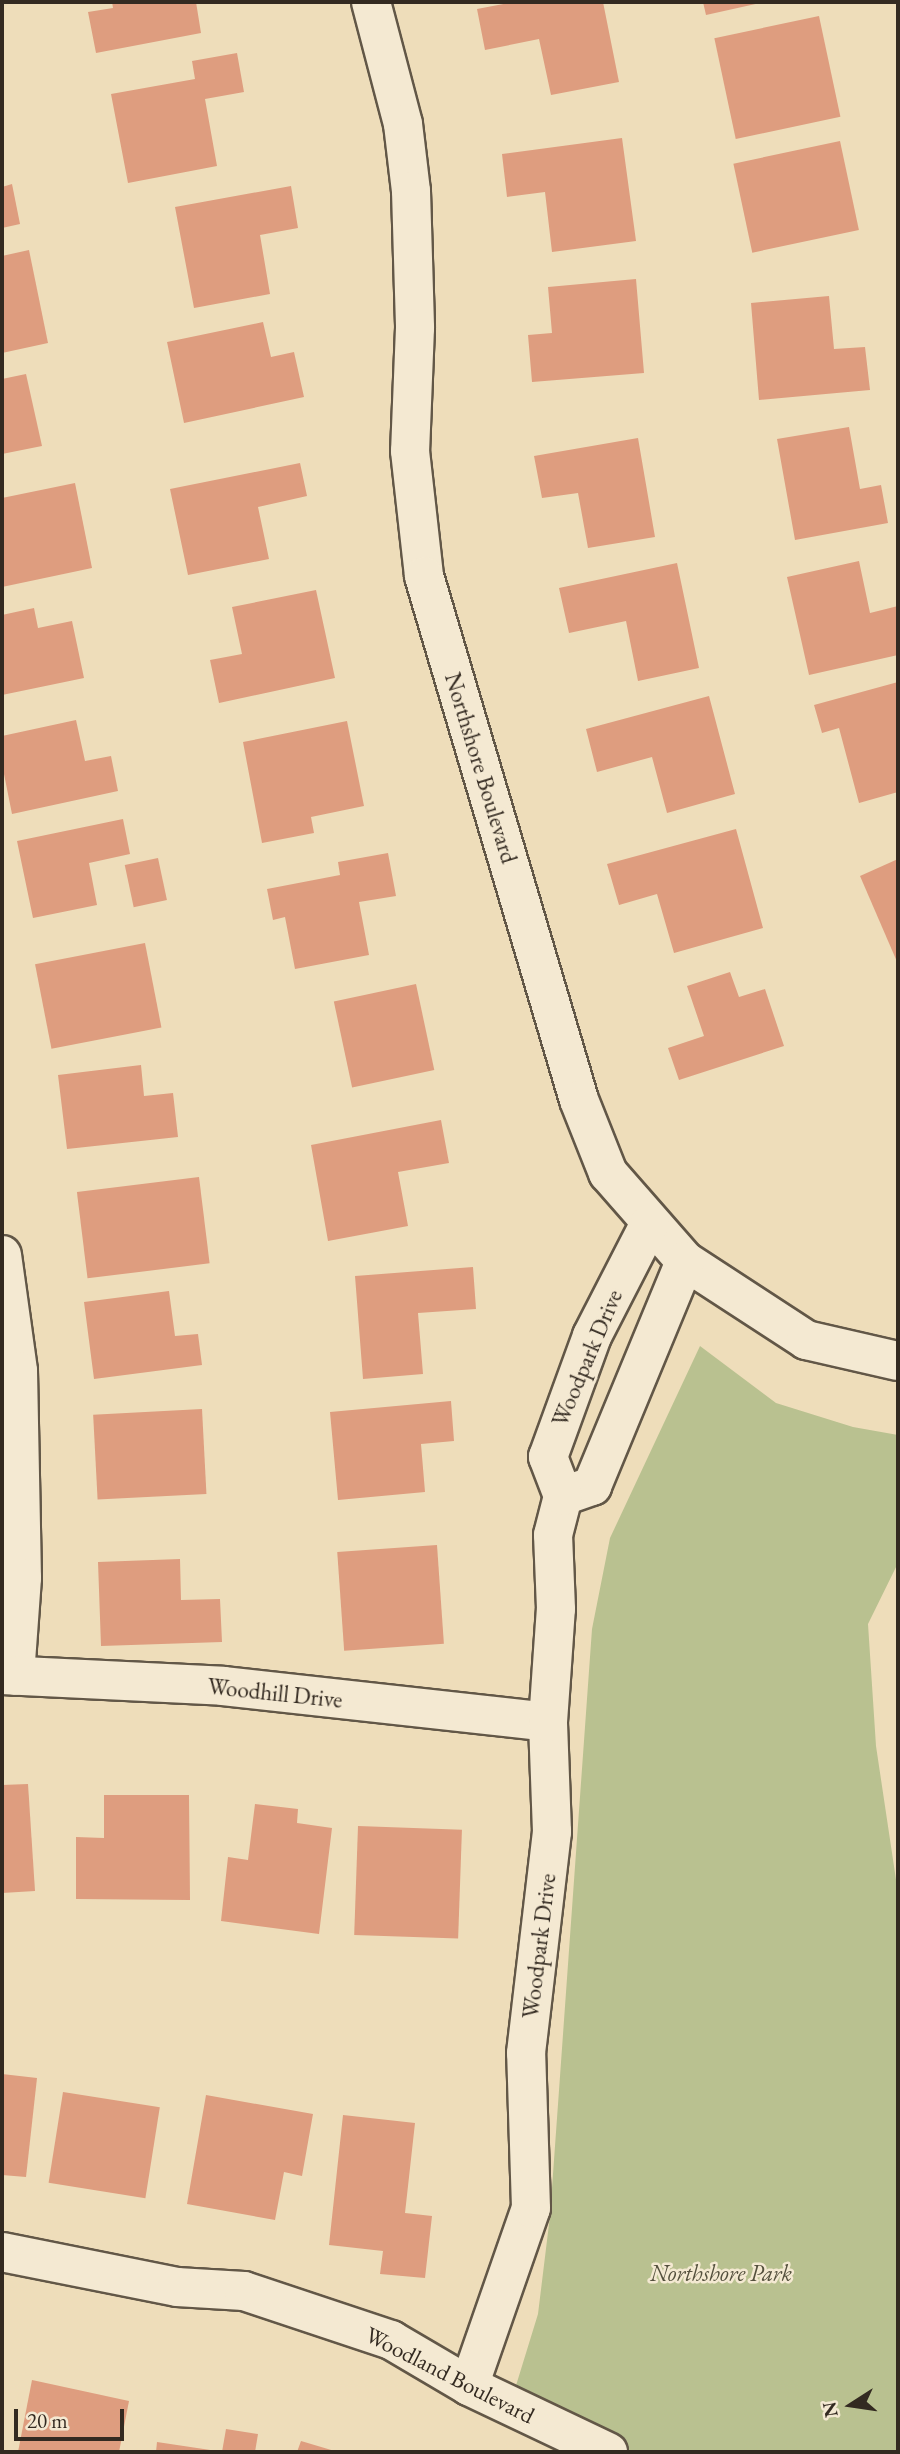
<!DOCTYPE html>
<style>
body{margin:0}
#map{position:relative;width:900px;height:2454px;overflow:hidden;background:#eeddba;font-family:"EB Garamond",serif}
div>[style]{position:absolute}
.green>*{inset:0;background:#b9c190}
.building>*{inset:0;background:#de9d7f;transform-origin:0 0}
.roads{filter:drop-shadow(2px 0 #625747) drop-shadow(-2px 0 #625747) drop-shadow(0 2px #625747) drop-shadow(0 -2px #625747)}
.minor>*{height:38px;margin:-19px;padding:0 19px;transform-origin:19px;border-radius:19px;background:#f4e9d2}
span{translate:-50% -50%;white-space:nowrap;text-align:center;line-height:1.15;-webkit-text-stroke:5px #f4e9d2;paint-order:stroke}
.street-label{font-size:23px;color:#332a21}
.park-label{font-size:23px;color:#54503d;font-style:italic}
.frame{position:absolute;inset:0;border:4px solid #332a21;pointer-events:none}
.north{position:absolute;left:816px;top:2370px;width:70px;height:70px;-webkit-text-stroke:5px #f4e9d2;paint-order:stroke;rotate:258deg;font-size:19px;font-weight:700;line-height:28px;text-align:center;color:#332a21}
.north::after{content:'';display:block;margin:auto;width:24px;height:32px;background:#332a21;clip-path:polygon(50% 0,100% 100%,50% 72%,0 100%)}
.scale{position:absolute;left:14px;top:2409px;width:110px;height:32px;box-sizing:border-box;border:4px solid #332a21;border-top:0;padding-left:9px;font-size:21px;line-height:24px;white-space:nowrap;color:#332a21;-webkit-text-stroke:5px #f4e9d2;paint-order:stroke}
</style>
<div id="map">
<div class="green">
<div style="clip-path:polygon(700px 1346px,776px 1403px,853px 1427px,898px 1435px,898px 1563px,868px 1624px,876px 1746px,898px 1893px,898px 2452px,633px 2452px,514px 2392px,538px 2314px,550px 2216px,592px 1629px,610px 1538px)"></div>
</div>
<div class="building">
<div style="clip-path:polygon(112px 2px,196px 2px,201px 33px,96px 53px,88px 12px,113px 8px)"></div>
<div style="clip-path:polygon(514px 2px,603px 2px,619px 82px,551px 95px,539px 39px,485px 50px,477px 9px)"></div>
<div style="clip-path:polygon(703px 2px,760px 2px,760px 3px,706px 15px)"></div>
<div style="left:819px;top:16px;width:103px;height:107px;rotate:78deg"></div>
<div style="clip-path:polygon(237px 53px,244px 92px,205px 99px,217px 166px,128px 183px,111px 94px,195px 79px,192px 61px)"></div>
<div style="clip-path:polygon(622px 138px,636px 241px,552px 252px,545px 192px,507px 197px,502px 154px)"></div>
<div style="left:840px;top:141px;width:91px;height:109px;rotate:78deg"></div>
<div style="clip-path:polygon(12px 184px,20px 224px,2px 228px,2px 187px)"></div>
<div style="clip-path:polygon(291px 186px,298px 228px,260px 235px,270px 294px,194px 308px,175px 207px)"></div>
<div style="clip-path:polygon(29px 250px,48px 343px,2px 353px,2px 256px)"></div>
<div style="clip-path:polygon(636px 279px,644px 373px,532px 382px,528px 335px,552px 333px,548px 287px)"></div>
<div style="clip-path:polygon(829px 296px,834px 349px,865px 347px,870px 390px,759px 400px,751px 303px)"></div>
<div style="clip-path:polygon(263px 322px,271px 357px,294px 352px,304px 397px,184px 423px,167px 342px)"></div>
<div style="clip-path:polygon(26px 374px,42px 446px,2px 454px,2px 379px)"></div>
<div style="clip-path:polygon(849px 427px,860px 489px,881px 485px,888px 523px,795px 540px,777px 439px)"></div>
<div style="clip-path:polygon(638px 438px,655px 537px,588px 548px,578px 493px,542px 498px,534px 456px)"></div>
<div style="clip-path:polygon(300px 463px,307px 496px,258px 507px,269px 559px,188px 575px,170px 489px)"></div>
<div style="clip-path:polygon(75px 483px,92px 568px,2px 587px,2px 498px)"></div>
<div style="clip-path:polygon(859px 561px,870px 613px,898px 606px,898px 655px,809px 675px,787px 577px)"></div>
<div style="clip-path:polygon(677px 563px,699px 668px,638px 681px,626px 621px,569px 633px,559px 588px)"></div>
<div style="clip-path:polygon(316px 590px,335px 678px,219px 703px,210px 660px,242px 654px,232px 607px)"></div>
<div style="clip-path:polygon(34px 608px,38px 628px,72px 621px,84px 678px,2px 695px,2px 615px)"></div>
<div style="clip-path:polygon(898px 682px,898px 792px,859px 803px,839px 728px,822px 733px,814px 705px)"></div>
<div style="clip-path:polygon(709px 696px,735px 794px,667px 813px,652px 757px,597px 772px,586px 729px)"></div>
<div style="clip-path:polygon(76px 720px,85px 761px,111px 756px,118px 791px,12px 814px,2px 764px,2px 736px)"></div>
<div style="clip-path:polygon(347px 721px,364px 806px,311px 817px,314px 833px,262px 843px,243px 742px)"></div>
<div style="clip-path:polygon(123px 819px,130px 854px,89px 863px,97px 905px,33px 918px,17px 841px)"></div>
<div style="clip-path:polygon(736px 829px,763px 928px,674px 953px,657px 894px,619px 905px,607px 864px)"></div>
<div style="clip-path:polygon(388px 853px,396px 896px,359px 902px,369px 955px,295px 969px,285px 917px,273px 920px,267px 889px,340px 875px,338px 862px)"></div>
<div style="left:158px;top:858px;width:43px;height:34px;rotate:78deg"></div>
<div style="clip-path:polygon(898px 859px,898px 964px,860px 876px)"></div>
<div style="left:145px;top:943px;width:86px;height:112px;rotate:79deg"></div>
<div style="clip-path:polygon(730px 972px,739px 997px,765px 989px,784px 1046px,679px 1080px,668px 1048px,704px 1036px,687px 986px)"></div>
<div style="left:416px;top:984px;width:88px;height:84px;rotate:78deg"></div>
<div style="clip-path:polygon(141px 1065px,144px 1096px,173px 1093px,178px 1137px,67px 1149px,58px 1075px)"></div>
<div style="clip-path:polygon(441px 1120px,449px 1163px,398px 1172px,408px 1226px,328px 1241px,311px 1145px)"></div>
<div style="left:199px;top:1177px;width:87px;height:123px;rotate:83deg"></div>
<div style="clip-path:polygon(473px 1267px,476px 1309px,418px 1313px,423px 1374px,363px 1379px,355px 1276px)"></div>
<div style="clip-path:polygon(169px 1291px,175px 1336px,198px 1334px,202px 1365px,94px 1379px,84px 1302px)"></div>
<div style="clip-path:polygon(451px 1401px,454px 1441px,421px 1444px,425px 1492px,338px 1500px,330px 1412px)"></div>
<div style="left:202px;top:1409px;width:85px;height:109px;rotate:87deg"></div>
<div style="left:437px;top:1545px;width:99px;height:100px;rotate:86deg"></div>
<div style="clip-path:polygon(180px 1559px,181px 1600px,220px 1599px,222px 1642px,101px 1646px,98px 1562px)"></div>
<div style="clip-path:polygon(28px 1784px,35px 1891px,2px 1893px,2px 1785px)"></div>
<div style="clip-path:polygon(104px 1795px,189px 1795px,190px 1900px,76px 1899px,76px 1837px,104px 1838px)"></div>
<div style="clip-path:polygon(255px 1804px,298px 1809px,297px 1823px,332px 1828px,319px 1934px,221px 1921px,228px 1857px,248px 1860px)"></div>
<div style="left:358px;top:1826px;width:104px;height:109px;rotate:2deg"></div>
<div style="clip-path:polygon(2px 2074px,37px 2078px,26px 2177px,2px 2175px)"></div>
<div style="left:63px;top:2092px;width:98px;height:92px;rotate:9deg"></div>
<div style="clip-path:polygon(206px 2095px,313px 2114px,302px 2176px,284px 2172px,275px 2220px,187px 2204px)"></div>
<div style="clip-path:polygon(343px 2115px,415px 2123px,405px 2213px,432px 2216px,425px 2278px,380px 2274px,383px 2251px,329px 2245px)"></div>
<div style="clip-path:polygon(32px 2380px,129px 2401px,119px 2452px,18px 2452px)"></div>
<div style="clip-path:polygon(226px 2429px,258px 2434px,255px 2452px,222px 2452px)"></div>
<div style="clip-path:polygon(301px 2441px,338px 2452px,297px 2452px)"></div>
<div style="clip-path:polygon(157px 2442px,217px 2451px,217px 2452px,156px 2452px)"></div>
</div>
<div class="roads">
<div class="minor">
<div style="left:371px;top:2px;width:126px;rotate:75.3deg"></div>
<div style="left:403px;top:124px;width:67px;rotate:83.2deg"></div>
<div style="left:411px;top:191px;width:137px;rotate:88.3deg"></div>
<div style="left:415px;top:328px;width:123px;rotate:92.3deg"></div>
<div style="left:410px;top:451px;width:126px;rotate:83.6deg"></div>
<div style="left:424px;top:576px;width:546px;rotate:73.52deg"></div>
<div style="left:579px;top:1100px;width:79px;rotate:68.3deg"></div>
<div style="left:608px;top:1173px;width:117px;rotate:48.8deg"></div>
<div style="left:685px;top:1261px;width:145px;rotate:33.1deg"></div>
<div style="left:806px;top:1340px;width:94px;rotate:12.9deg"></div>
<div style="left:2px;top:1255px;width:117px;rotate:82.1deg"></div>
<div style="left:18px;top:1371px;width:207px;rotate:88.9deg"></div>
<div style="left:22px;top:1578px;width:98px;rotate:94.1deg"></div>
<div style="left:563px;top:1496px;width:31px;rotate:-19deg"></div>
<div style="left:592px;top:1486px;width:243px;rotate:-67.5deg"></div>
<div style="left:2px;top:1675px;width:221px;rotate:2.8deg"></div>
<div style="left:223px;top:1686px;width:327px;rotate:6.3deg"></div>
<div style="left:2px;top:2252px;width:178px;rotate:11.3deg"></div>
<div style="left:177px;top:2287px;width:67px;rotate:3.4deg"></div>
<div style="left:244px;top:2291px;width:155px;rotate:18.4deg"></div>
<div style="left:391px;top:2340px;width:91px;rotate:30.5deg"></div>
<div style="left:469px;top:2386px;width:154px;rotate:25.4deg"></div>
<div style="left:469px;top:2386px;width:188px;rotate:-70.8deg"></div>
<div style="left:531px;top:2208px;width:155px;rotate:-91.8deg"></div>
<div style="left:526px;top:2053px;width:223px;rotate:-83.3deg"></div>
<div style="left:552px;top:1832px;width:110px;rotate:-92.1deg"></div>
<div style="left:548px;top:1722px;width:113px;rotate:-86deg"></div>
<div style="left:556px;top:1609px;width:74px;rotate:-92.3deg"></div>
<div style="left:553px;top:1535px;width:40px;rotate:-75.6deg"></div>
<div style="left:563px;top:1496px;width:42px;rotate:-111deg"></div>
<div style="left:548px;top:1457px;width:129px;rotate:-70deg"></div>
<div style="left:592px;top:1336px;width:127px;rotate:-62.8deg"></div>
</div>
</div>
<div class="street-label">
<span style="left:481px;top:768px;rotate:73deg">Northshore Boulevard</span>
<span style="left:587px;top:1358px;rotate:-67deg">Woodpark Drive</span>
<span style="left:275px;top:1693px;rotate:6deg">Woodhill Drive</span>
<span style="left:539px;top:1946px;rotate:-83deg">Woodpark Drive</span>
<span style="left:450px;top:2375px;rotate:27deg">Woodland Boulevard</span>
</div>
<div class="park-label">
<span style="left:721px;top:2273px">Northshore Park</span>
</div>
<div class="frame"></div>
<div class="north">N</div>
<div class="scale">20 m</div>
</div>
